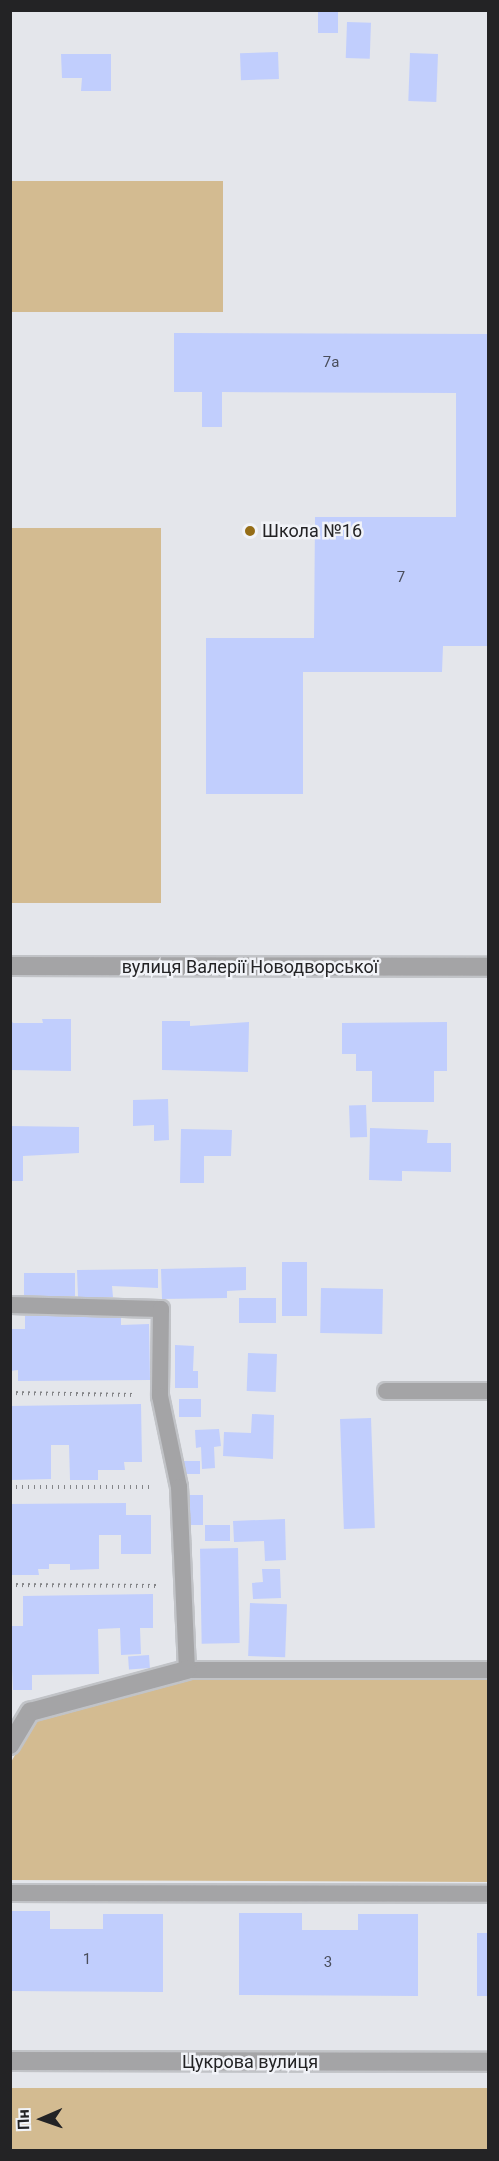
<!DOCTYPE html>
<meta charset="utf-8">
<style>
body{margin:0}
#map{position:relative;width:499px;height:2161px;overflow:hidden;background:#e4e6eb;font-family:Roboto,sans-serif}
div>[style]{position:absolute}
.green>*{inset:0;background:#d3bb91;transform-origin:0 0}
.building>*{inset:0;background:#c1cefd;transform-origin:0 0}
.path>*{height:4px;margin-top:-2px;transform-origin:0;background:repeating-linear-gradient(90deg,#838487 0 1.5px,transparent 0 6px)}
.roads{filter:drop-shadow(2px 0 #c1c3c7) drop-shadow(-2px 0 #c1c3c7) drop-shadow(0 2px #c1c3c7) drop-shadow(0 -2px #c1c3c7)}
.service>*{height:16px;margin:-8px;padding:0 8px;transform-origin:8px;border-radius:8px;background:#a4a4a6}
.minor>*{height:18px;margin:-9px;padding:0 9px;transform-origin:9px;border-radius:9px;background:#a4a4a6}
.dots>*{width:16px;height:16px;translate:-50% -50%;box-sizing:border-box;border:3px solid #f1f3f8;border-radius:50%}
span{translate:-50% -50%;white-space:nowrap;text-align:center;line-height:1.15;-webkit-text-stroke:5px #f1f3f8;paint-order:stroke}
.number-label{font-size:15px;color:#4a4e5b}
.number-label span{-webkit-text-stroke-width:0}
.poi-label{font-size:18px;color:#232325}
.left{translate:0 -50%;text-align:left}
.street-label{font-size:18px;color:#232325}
.frame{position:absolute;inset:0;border:12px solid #232325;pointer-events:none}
.north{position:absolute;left:12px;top:2089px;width:60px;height:60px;-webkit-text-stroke:4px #f1f3f8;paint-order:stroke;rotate:268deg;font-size:16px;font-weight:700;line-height:24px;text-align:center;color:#232325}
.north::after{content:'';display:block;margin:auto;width:21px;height:27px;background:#232325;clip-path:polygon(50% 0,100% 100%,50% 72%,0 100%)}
</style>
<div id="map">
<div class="green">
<div style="left:11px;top:181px;width:212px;height:131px"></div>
<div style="left:11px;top:528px;width:150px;height:375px"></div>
<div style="clip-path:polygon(188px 1679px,488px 1680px,488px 1882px,11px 1880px,11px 1762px,36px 1719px)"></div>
<div style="left:10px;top:2088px;width:478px;height:62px"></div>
</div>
<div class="building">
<div style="left:318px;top:10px;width:20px;height:23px"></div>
<div style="left:347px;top:22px;width:24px;height:36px;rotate:2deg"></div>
<div style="left:278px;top:52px;width:27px;height:38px;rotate:88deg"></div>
<div style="left:410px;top:53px;width:28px;height:48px;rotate:2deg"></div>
<div style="clip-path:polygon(61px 54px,111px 54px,111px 91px,81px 91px,82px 78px,62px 78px)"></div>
<div style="clip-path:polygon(174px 333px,488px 334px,488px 646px,443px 646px,442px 672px,303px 672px,303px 794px,206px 794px,206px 638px,314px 638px,315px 517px,456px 517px,456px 393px,222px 392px,222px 427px,202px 427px,202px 392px,174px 392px)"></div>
<div style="clip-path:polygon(10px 1019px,13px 1023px,43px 1023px,42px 1019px,71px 1019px,71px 1071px,10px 1070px)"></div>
<div style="clip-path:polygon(162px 1021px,190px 1021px,190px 1026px,249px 1022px,248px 1072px,162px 1070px)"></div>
<div style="clip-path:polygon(447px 1022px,447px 1071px,434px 1071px,434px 1102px,372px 1102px,372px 1071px,356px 1071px,356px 1054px,342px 1054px,342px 1023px)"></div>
<div style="clip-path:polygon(168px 1099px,169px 1140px,154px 1141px,154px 1125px,133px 1126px,133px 1100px)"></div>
<div style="left:366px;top:1105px;width:32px;height:17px;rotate:88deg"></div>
<div style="clip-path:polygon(10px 1126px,79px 1127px,79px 1153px,23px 1156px,23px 1181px,10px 1181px)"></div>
<div style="clip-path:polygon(370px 1128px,428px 1130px,427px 1143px,451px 1143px,451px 1172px,402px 1171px,402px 1181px,369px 1180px)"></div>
<div style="clip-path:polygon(181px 1129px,232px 1130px,231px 1156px,204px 1156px,204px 1183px,180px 1183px)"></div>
<div style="left:282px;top:1262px;width:25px;height:54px"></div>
<div style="clip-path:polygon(246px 1267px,246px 1290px,227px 1291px,227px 1298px,162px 1299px,161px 1269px)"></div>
<div style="clip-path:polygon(158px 1269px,158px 1288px,112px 1286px,113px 1297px,78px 1297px,77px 1270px)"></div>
<div style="left:24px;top:1273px;width:51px;height:23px"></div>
<div style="left:321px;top:1288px;width:62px;height:45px;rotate:1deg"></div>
<div style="left:239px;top:1298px;width:37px;height:25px"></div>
<div style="clip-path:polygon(121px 1315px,121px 1325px,149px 1324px,150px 1380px,18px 1381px,18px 1370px,10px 1371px,10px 1329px,25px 1329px,25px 1316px)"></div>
<div style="clip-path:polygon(175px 1345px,194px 1346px,193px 1371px,198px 1371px,198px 1388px,175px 1388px)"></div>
<div style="left:248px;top:1353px;width:29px;height:38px;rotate:2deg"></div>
<div style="left:179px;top:1399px;width:22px;height:18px"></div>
<div style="clip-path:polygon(141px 1404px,142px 1462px,124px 1462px,125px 1470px,98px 1470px,98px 1480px,70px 1480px,69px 1445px,51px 1445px,51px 1479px,10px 1480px,10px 1406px)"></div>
<div style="clip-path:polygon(252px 1414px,274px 1415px,273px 1459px,223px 1456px,224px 1432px,251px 1433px)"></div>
<div style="left:371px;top:1418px;width:110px;height:31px;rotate:88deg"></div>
<div style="clip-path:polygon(219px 1429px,221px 1446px,214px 1447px,215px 1468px,202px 1469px,201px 1447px,196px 1448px,195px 1430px)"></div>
<div style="left:200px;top:1461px;width:13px;height:19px;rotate:90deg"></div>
<div style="left:184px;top:1495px;width:19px;height:30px"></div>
<div style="clip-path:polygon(126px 1503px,126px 1515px,151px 1515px,151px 1554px,121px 1554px,121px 1535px,99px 1535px,99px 1569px,70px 1570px,70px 1564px,49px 1564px,49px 1569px,38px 1569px,39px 1575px,10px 1575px,10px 1504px)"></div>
<div style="clip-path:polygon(285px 1519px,286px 1560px,265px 1561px,264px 1541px,234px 1542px,233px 1521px)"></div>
<div style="left:205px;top:1525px;width:25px;height:16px"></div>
<div style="left:238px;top:1548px;width:95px;height:38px;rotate:89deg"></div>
<div style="clip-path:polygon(262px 1569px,280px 1569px,281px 1598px,253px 1599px,252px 1583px,263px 1582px)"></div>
<div style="clip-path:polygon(153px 1594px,153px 1628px,140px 1628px,141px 1654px,121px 1655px,120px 1628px,98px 1629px,99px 1674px,32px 1675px,32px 1690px,13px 1690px,10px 1626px,23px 1626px,23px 1596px)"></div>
<div style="left:250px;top:1603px;width:37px;height:53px;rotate:2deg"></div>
<div style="left:149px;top:1655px;width:13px;height:21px;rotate:86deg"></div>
<div style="clip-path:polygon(10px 1911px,50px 1911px,50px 1929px,103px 1929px,103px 1914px,163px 1914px,163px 1992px,10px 1991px)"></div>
<div style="clip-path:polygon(239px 1913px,302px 1913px,302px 1930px,358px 1930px,358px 1914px,418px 1914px,418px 1996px,239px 1995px)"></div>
<div style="left:477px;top:1933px;width:11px;height:63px"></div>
</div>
<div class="path">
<div style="left:10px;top:1393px;width:126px;rotate:0.9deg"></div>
<div style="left:10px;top:1487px;width:144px"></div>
<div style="left:10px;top:1585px;width:150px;rotate:0.4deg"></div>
</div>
<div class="roads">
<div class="service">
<div style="left:10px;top:1305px;width:151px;rotate:1.5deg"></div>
<div style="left:161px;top:1309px;width:87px;rotate:90.7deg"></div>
<div style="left:160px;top:1396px;width:93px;rotate:78.2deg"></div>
<div style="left:179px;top:1487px;width:183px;rotate:87.5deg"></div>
<div style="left:187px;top:1670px;width:301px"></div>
<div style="left:386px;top:1391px;width:102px"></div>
<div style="left:10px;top:1893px;width:478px;rotate:0.1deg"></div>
</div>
<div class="minor">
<div style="left:10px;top:966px;width:478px;rotate:0.1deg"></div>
<div style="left:10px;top:1745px;width:39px;rotate:-59deg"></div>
<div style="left:30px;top:1712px;width:163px;rotate:-15deg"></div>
<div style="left:10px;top:2061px;width:478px;rotate:0.1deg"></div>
</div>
</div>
<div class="dots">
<div style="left:250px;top:531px;background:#956d17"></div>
</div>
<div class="number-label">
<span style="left:331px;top:363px">7а</span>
<span style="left:401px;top:578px">7</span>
<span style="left:87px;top:1960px">1</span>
<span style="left:328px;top:1963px">3</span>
</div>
<div class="poi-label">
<span class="left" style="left:262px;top:531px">Школа №16</span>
</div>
<div class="street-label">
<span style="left:250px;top:967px">вулиця Валерії Новодворської</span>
<span style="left:250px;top:2062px">Цукрова вулиця</span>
</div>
<div class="frame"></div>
<div class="north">Пн</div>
</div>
